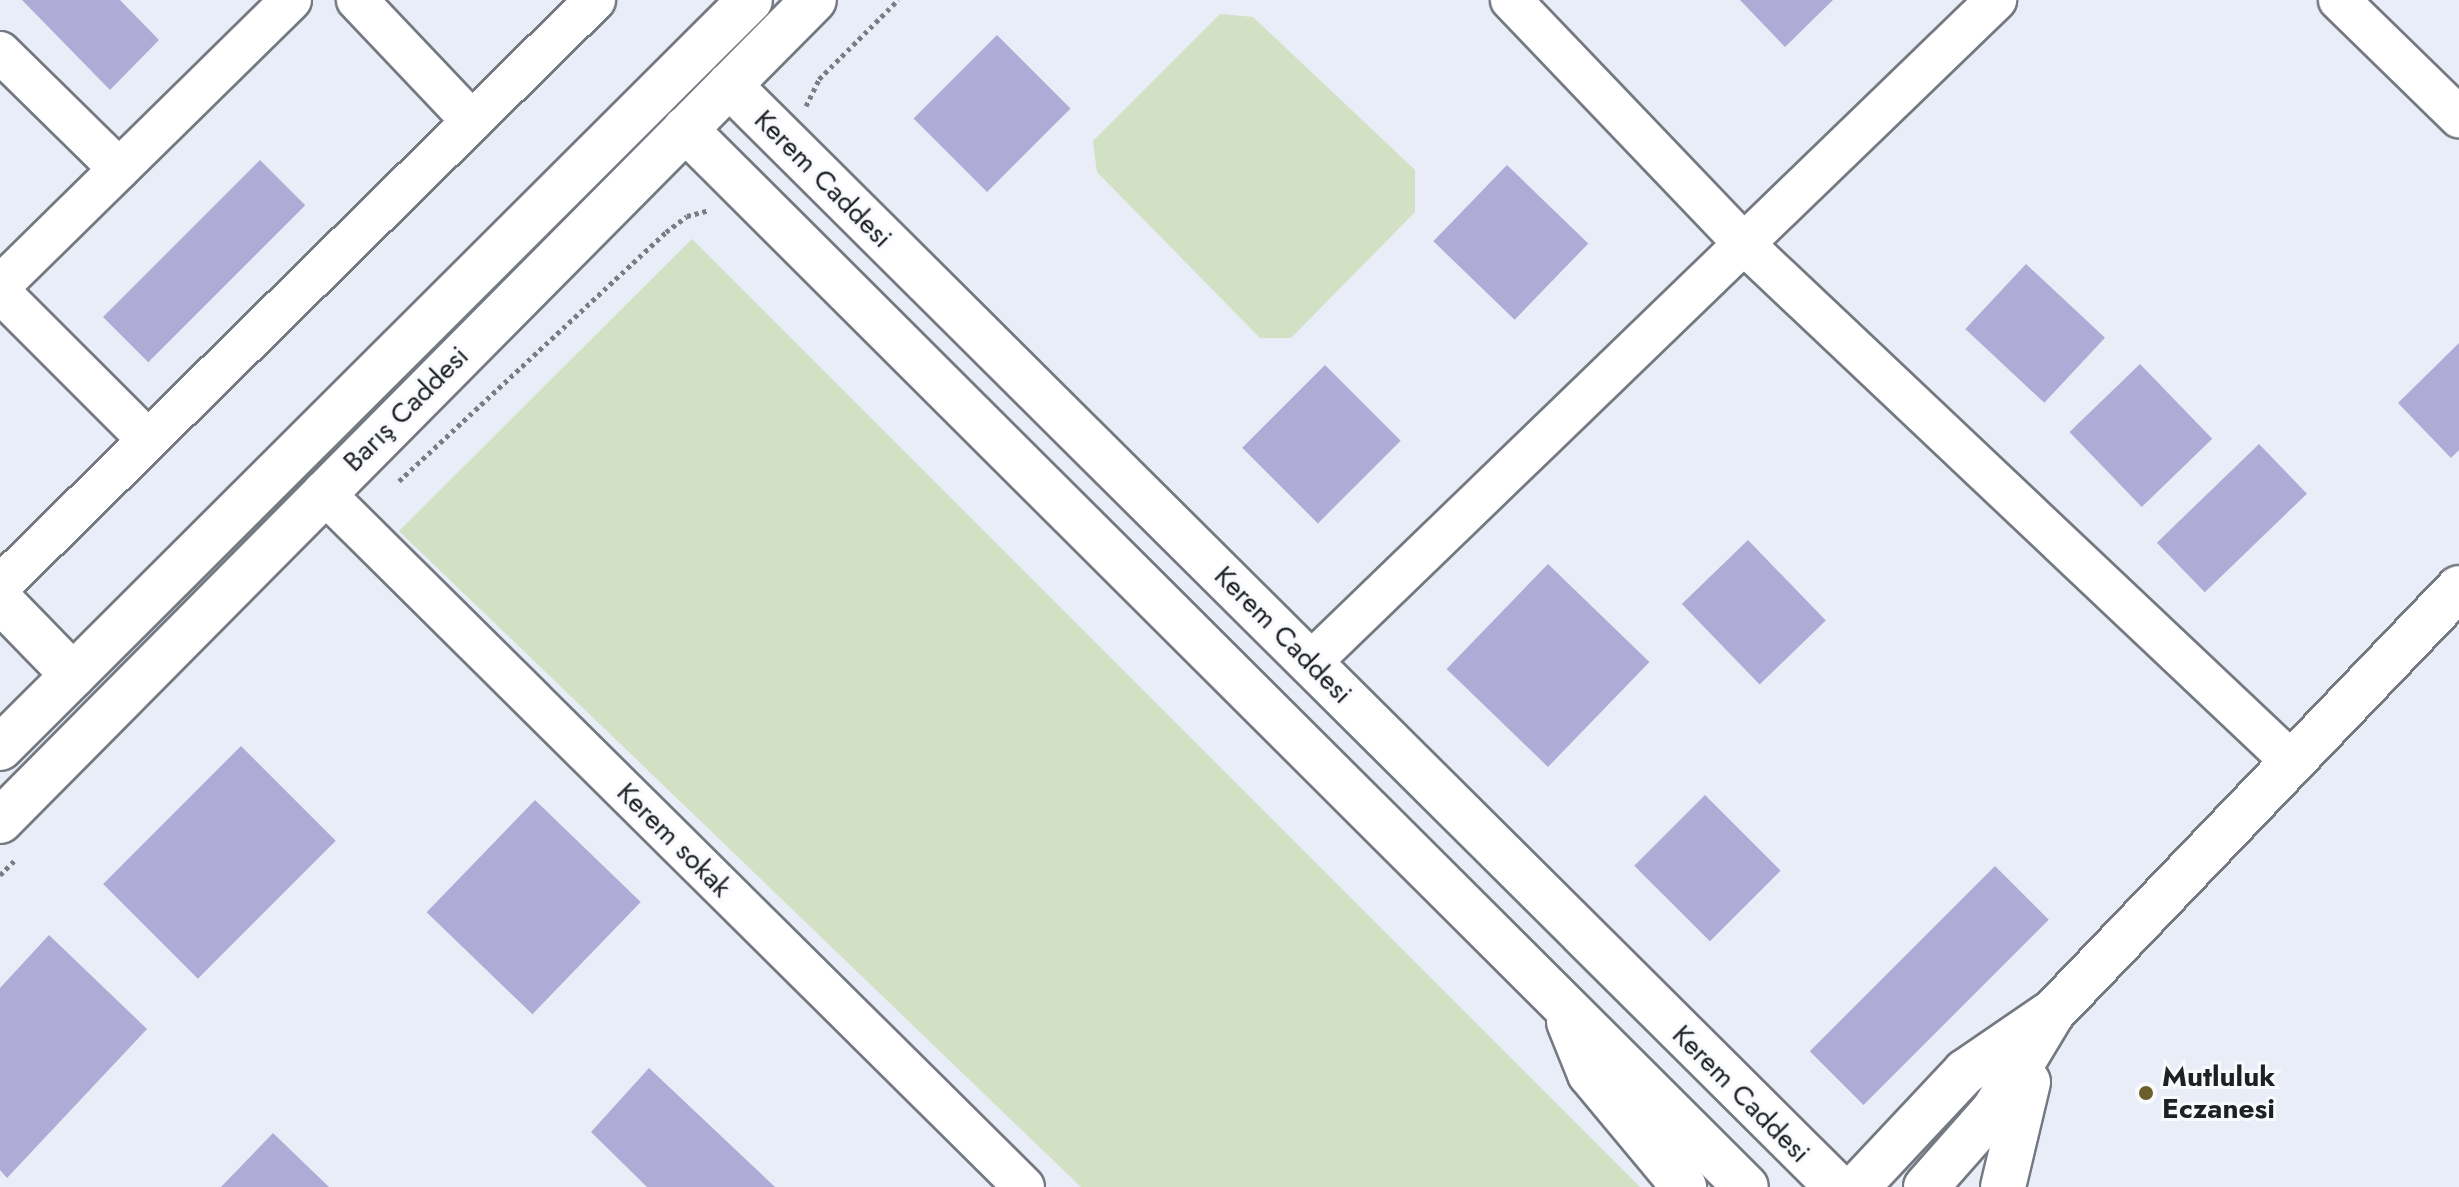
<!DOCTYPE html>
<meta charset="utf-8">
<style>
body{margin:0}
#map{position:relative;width:2459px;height:1187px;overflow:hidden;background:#e8edf7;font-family:Jost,sans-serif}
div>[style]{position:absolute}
.green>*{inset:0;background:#d2e0c3}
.building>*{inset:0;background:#aeacd7;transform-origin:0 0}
.path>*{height:5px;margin-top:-2.5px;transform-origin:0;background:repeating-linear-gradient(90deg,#7a7d83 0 4px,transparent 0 8px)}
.roads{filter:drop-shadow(2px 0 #747982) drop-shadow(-2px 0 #747982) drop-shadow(0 2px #747982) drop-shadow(0 -2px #747982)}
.street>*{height:40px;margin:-20px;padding:0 20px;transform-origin:20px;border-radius:20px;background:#fff}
.secondary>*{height:44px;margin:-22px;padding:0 22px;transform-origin:22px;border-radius:22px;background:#fff}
.dots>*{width:22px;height:22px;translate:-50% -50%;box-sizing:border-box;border:4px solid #f8fafe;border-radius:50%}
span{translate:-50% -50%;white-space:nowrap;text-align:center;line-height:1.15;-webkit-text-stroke:6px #f8fafe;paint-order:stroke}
.street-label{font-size:28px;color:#1e2023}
.poi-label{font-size:28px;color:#1e2023;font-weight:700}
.left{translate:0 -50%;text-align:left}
</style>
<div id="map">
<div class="green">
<div style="clip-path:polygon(1220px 14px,1253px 17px,1415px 170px,1415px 212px,1291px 338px,1260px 338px,1097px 172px,1093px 141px)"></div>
<div style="clip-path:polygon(692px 239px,1640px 1187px,1081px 1187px,399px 531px)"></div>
</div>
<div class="building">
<div style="clip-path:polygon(22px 0,120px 0,159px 40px,110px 90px)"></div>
<div style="clip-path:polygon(1740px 0,1833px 0,1785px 47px)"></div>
<div style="left:997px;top:35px;width:104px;height:118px;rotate:45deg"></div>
<div style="left:260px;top:160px;width:64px;height:222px;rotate:45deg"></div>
<div style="left:1507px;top:165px;width:113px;height:106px;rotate:44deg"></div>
<div style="left:2026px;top:264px;width:108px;height:89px;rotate:43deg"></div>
<div style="clip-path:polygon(2459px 343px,2459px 450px,2451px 458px,2398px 403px)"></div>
<div style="left:2140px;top:364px;width:104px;height:98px;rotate:46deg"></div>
<div style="left:1325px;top:365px;width:107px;height:117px;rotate:45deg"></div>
<div style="left:2259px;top:444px;width:69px;height:142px;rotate:46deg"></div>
<div style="left:1748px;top:540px;width:112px;height:92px;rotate:46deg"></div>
<div style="left:1548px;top:564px;width:141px;height:146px;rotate:44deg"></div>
<div style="left:241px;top:746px;width:134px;height:195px;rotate:45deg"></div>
<div style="left:1705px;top:795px;width:107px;height:100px;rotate:45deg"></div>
<div style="left:535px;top:800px;width:147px;height:156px;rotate:44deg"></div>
<div style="left:1995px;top:866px;width:76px;height:262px;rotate:45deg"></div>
<div style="clip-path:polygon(49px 935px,147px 1029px,7px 1178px,0 1170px,0 988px)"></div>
<div style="clip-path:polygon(649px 1068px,775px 1187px,647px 1187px,591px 1132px)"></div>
<div style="clip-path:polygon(273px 1133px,329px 1187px,221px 1187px)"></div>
</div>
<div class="path">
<div style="left:806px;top:106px;width:30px;rotate:-64deg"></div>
<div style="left:819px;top:79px;width:112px;rotate:-45deg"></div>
<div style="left:399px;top:481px;width:365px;rotate:-43deg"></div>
<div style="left:666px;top:232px;width:26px;rotate:-37deg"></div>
<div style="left:687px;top:216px;width:23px;rotate:-15deg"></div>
<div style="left:0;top:875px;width:23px;rotate:-45deg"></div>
</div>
<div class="roads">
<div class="street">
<div style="left:357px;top:0;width:167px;rotate:46.5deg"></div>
<div style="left:1511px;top:0;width:339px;rotate:46.3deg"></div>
<div style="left:1745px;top:245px;width:755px;rotate:43.39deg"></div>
<div style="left:2339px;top:0;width:168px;rotate:44.3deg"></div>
<div style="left:0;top:52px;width:167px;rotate:44.5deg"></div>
<div style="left:0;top:286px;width:408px;rotate:-44.5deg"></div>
<div style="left:0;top:292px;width:209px;rotate:45deg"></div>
<div style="left:323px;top:492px;width:987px;rotate:44.75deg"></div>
<div style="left:0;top:586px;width:835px;rotate:-44.56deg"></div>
<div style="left:1311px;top:662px;width:953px;rotate:-44.02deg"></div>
</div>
<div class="secondary">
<div style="left:729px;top:85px;width:1563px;rotate:44.84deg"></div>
<div style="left:685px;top:129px;width:1498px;rotate:44.92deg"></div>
<div style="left:0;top:600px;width:105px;rotate:45.8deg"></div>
<div style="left:0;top:748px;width:1059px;rotate:-44.92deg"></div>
<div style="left:0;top:821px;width:1156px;rotate:-45.25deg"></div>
<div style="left:1569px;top:1022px;width:56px;rotate:68deg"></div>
<div style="left:1590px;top:1074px;width:147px;rotate:50.2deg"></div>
<div style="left:1857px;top:1187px;width:158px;rotate:-46.8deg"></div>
<div style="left:1965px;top:1072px;width:101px;rotate:-34.5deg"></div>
<div style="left:1926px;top:1187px;width:103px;rotate:-48.6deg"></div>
<div style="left:1994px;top:1110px;width:114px;rotate:-59deg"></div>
<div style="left:2053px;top:1012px;width:587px;rotate:-46.24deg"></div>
<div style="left:2003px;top:1187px;width:108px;rotate:-76.6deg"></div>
</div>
</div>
<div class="dots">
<div style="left:2146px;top:1093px;background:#6b602c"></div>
</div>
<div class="street-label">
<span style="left:823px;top:179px;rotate:45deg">Kerem Caddesi</span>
<span style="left:406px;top:409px;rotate:-45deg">Barış Caddesi</span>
<span style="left:1283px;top:635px;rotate:45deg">Kerem Caddesi</span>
<span style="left:674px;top:840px;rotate:45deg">Kerem sokak</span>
<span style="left:1741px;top:1094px;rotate:45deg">Kerem Caddesi</span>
</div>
<div class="poi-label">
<span class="left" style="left:2162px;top:1093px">Mutluluk<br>Eczanesi</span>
</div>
</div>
